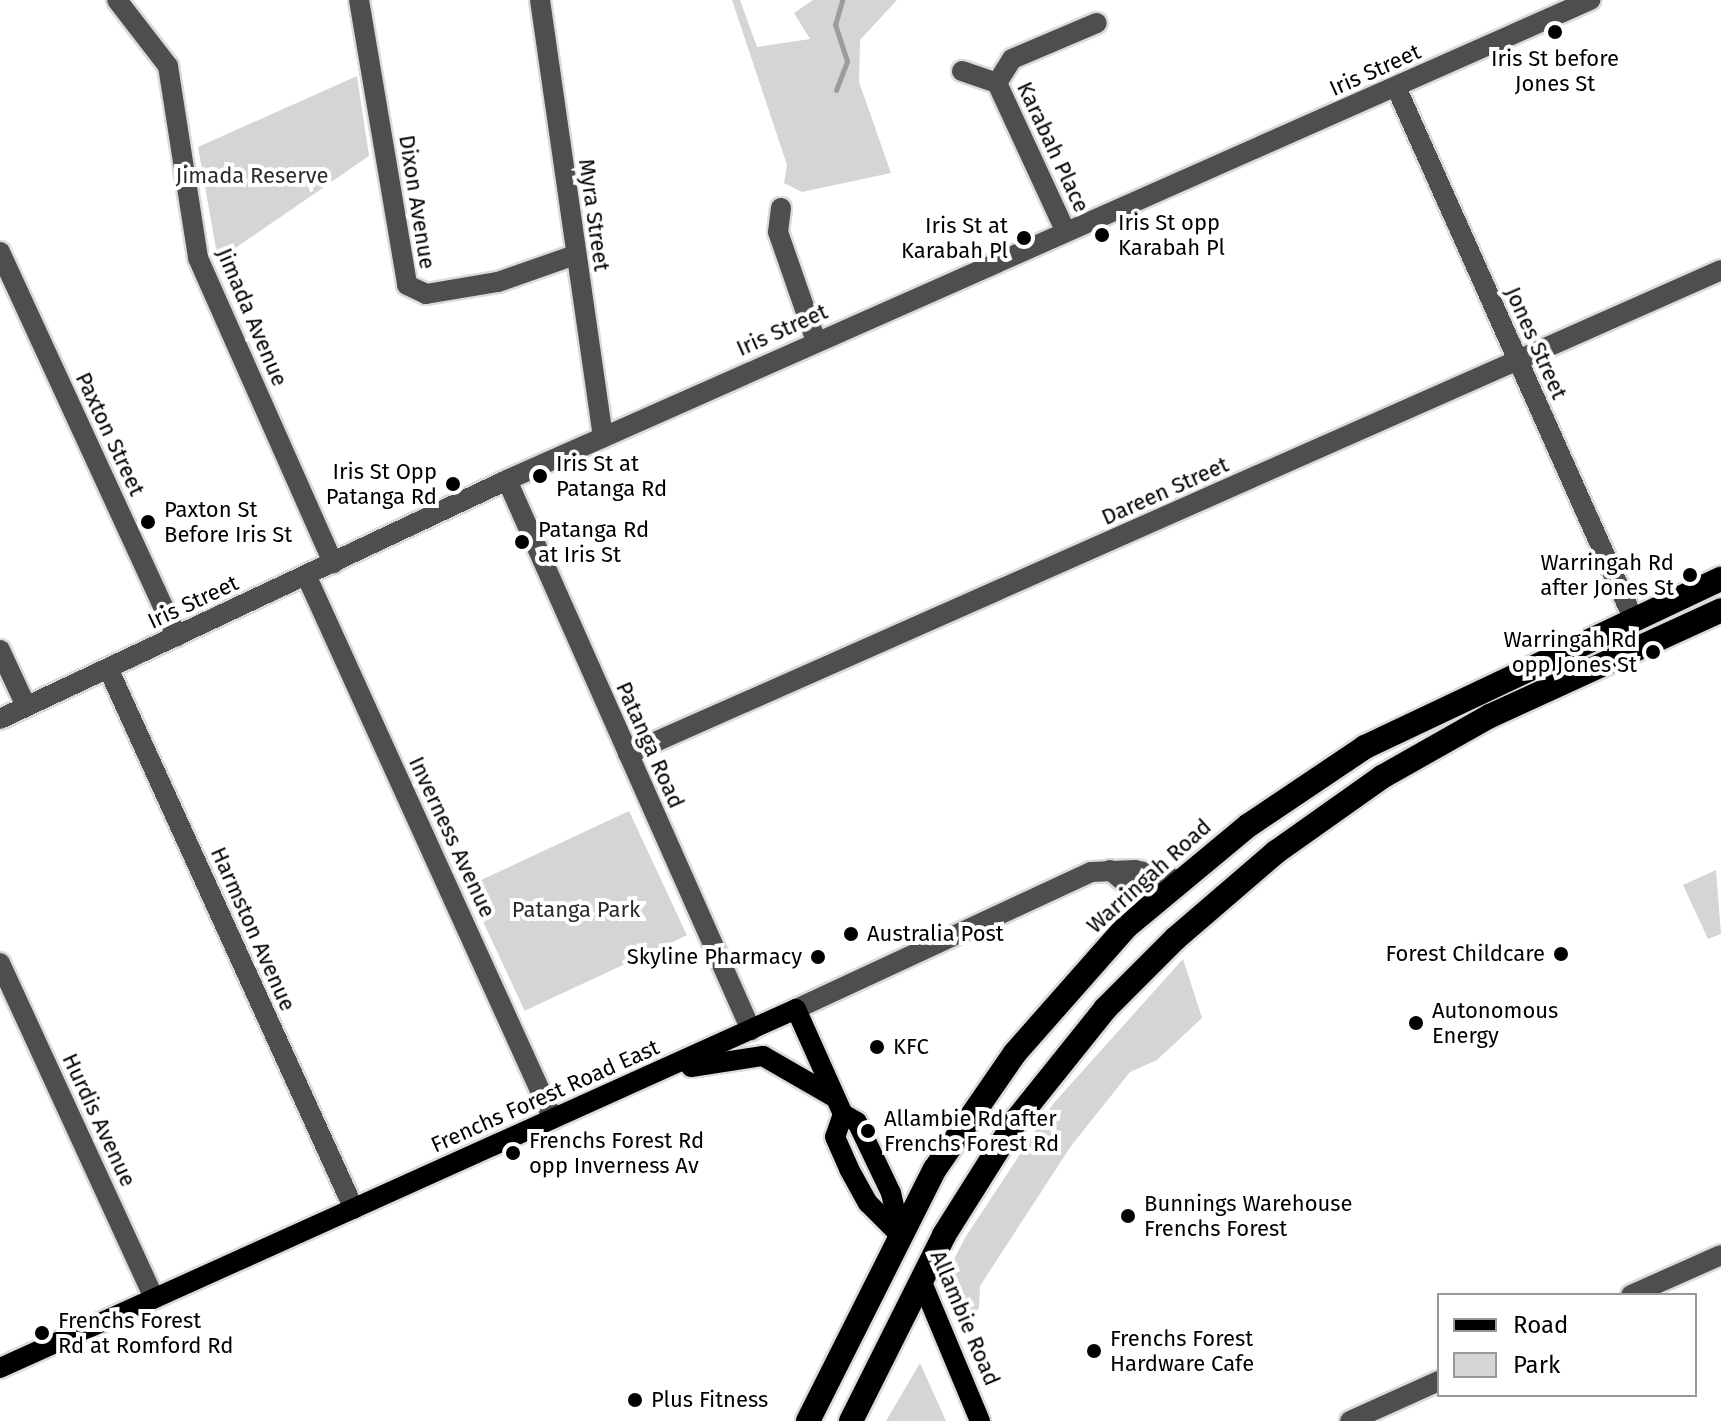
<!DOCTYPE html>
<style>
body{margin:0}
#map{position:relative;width:1721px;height:1421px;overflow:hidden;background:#fff;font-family:"Fira Sans",sans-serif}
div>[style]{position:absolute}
.green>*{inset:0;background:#d5d5d5;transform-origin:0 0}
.stream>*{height:5px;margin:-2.5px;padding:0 2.5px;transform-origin:2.5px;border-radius:2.5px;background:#9c9c9c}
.roads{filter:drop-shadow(2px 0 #dbdbdb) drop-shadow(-2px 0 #dbdbdb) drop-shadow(0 2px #dbdbdb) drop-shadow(0 -2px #dbdbdb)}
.minor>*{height:20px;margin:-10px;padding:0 10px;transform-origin:10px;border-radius:10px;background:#4e4e4e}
.major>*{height:20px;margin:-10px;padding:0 10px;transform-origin:10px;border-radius:10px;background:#000}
.highway>*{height:24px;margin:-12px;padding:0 12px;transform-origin:12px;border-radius:12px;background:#000}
.dots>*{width:22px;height:22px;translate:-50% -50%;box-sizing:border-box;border:4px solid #fff;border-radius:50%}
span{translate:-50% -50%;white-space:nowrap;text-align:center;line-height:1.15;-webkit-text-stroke:8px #fff;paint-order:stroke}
.poi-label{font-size:22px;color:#000}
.left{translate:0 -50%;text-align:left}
.right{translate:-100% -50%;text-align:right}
.street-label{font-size:22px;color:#000}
.park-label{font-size:22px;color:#2c2c2c}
.legend{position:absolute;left:1437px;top:1293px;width:260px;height:104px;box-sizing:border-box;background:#fff;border:2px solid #999;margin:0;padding:10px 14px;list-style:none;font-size:24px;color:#000}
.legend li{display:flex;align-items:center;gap:16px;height:40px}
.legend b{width:40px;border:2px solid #999}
</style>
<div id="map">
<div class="green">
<div style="clip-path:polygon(732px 0,740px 0,757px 47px,810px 39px,794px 13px,813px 0,897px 0,860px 40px,859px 82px,891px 173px,802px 192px,784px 183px,787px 165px)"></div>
<div style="clip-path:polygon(357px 76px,369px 156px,218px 260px,198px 147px)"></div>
<div style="left:629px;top:811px;width:137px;height:179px;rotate:65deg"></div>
<div style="clip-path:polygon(1716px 870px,1721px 934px,1708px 939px,1683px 885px)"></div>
<div style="clip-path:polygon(1183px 959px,1202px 1018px,1157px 1060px,1130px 1072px,1071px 1146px,980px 1286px,979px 1308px,970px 1318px,951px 1265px,965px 1238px,1053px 1104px)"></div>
<div style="clip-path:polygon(920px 1363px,946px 1421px,886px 1421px)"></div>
</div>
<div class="stream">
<div style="left:836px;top:90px;width:31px;rotate:-69deg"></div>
<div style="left:847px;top:61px;width:38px;rotate:-108deg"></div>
<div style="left:835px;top:25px;width:26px;rotate:-74deg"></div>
</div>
<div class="roads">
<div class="minor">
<div style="left:117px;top:0;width:83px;rotate:52.3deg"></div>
<div style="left:168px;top:66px;width:194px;rotate:81.1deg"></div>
<div style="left:198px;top:258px;width:334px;rotate:66.1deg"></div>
<div style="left:359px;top:0;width:289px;rotate:80.4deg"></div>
<div style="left:407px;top:285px;width:21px;rotate:25deg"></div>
<div style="left:426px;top:294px;width:73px;rotate:-9.5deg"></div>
<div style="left:498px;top:282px;width:82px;rotate:-19.3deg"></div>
<div style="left:540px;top:0;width:442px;rotate:81.8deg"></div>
<div style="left:962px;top:71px;width:37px;rotate:19deg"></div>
<div style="left:997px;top:83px;width:164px;rotate:65.2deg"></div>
<div style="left:997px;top:83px;width:28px;rotate:-58deg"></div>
<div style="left:1012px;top:59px;width:92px;rotate:-23deg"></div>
<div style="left:1396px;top:87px;width:581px;rotate:65.95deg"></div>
<div style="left:781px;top:208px;width:24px;rotate:97deg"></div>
<div style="left:778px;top:232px;width:115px;rotate:70.8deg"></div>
<div style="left:0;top:252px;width:423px;rotate:65.3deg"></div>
<div style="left:507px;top:480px;width:602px;rotate:66.08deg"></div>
<div style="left:306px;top:575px;width:597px;rotate:65.58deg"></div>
<div style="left:0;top:650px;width:62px;rotate:65.1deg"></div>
<div style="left:108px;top:668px;width:594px;rotate:65.55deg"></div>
<div style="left:0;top:719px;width:561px;rotate:-25.24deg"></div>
<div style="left:507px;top:480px;width:1185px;rotate:-23.9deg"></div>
<div style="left:628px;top:754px;width:1195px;rotate:-23.88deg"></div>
<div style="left:1110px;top:870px;width:54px;rotate:40.5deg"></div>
<div style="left:0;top:963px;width:369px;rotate:65.3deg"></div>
<div style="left:796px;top:1009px;width:325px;rotate:-24.9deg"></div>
<div style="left:1091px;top:872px;width:44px;rotate:-2.6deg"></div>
<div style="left:1135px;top:870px;width:45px;rotate:12.8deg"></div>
<div style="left:1631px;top:1295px;width:98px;rotate:-24deg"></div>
<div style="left:1350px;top:1421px;width:98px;rotate:-24.2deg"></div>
</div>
<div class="major">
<div style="left:691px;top:1067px;width:73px;rotate:-8.7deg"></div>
<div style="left:763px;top:1056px;width:82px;rotate:30deg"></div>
<div style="left:843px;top:1114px;width:24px;rotate:109deg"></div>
<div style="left:835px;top:1137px;width:35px;rotate:66deg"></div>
<div style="left:849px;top:1169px;width:39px;rotate:61deg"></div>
<div style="left:868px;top:1203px;width:47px;rotate:45deg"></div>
<div style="left:921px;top:1280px;width:153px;rotate:67.3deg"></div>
<div style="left:0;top:1368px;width:873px;rotate:-24.28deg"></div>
<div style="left:796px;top:1009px;width:115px;rotate:65.9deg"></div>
<div style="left:843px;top:1114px;width:16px;rotate:30deg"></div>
<div style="left:857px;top:1122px;width:79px;rotate:64.4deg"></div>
<div style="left:891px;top:1193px;width:44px;rotate:76.9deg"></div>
</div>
<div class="highway">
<div style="left:808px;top:1421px;width:282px;rotate:-63.3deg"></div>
<div style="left:935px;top:1169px;width:141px;rotate:-55.4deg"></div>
<div style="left:1015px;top:1053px;width:168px;rotate:-48.6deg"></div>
<div style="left:1126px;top:927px;width:160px;rotate:-39.7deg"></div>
<div style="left:1249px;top:825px;width:140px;rotate:-33.9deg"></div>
<div style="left:1365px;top:747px;width:394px;rotate:-25.3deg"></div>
<div style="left:851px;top:1421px;width:208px;rotate:-63.4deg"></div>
<div style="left:944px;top:1235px;width:137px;rotate:-57.8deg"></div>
<div style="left:1017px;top:1119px;width:141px;rotate:-51.3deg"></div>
<div style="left:1105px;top:1009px;width:100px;rotate:-45deg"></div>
<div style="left:1176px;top:938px;width:132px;rotate:-40.7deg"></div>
<div style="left:1276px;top:852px;width:130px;rotate:-35.3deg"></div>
<div style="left:1382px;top:777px;width:124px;rotate:-29.5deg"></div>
<div style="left:1490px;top:716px;width:254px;rotate:-24.6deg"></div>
</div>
</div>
<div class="dots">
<div style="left:1555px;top:32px;background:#000"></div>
<div style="left:1102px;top:235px;background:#000"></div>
<div style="left:1024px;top:238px;background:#000"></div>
<div style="left:540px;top:476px;background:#000"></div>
<div style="left:453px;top:484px;background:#000"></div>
<div style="left:148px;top:522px;background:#000"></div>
<div style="left:522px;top:542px;background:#000"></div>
<div style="left:1690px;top:575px;background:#000"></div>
<div style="left:1653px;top:652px;background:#000"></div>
<div style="left:851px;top:934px;background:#000"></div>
<div style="left:1561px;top:954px;background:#000"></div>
<div style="left:818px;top:957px;background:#000"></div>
<div style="left:1416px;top:1023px;background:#000"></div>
<div style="left:877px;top:1047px;background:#000"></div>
<div style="left:868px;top:1131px;background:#000"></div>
<div style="left:513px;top:1153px;background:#000"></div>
<div style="left:1128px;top:1216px;background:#000"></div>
<div style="left:42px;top:1333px;background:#000"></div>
<div style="left:1094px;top:1351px;background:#000"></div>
<div style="left:635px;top:1400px;background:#000"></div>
</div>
<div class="poi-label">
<span style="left:1555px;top:71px">Iris St before<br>Jones St</span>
<span class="left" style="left:1118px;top:235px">Iris St opp<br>Karabah Pl</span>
<span class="right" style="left:1008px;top:238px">Iris St at<br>Karabah Pl</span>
<span class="left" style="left:556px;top:476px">Iris St at<br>Patanga Rd</span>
<span class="right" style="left:437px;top:484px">Iris St Opp<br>Patanga Rd</span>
<span class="left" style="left:164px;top:522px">Paxton St<br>Before Iris St</span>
<span class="left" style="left:538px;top:542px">Patanga Rd<br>at Iris St</span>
<span class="right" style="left:1674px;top:575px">Warringah Rd<br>after Jones St</span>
<span class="right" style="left:1637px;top:652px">Warringah Rd<br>opp Jones St</span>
<span class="left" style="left:867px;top:934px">Australia Post</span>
<span class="right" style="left:1545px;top:954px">Forest Childcare</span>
<span class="right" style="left:802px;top:957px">Skyline Pharmacy</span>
<span class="left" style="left:1432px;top:1023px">Autonomous<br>Energy</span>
<span class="left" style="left:893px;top:1047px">KFC</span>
<span class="left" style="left:884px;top:1131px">Allambie Rd after<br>Frenchs Forest Rd</span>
<span class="left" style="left:529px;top:1153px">Frenchs Forest Rd<br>opp Inverness Av</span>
<span class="left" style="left:1144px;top:1216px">Bunnings Warehouse<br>Frenchs Forest</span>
<span class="left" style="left:58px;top:1333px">Frenchs Forest<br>Rd at Romford Rd</span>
<span class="left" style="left:1110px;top:1351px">Frenchs Forest<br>Hardware Cafe</span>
<span class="left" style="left:651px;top:1400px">Plus Fitness</span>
</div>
<div class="street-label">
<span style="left:1375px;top:70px;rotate:-24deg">Iris Street</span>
<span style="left:1053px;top:147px;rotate:65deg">Karabah Place</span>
<span style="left:417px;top:202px;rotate:81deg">Dixon Avenue</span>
<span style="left:594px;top:215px;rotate:82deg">Myra Street</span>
<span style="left:252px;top:317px;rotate:67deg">Jimada Avenue</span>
<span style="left:782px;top:330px;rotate:-24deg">Iris Street</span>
<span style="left:1536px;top:343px;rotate:66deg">Jones Street</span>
<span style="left:110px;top:434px;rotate:65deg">Paxton Street</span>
<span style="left:1165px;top:491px;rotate:-24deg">Dareen Street</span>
<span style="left:193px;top:602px;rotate:-25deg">Iris Street</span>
<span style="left:650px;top:745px;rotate:66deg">Patanga Road</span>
<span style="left:452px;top:837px;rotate:65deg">Inverness Avenue</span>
<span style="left:1149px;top:876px;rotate:-42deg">Warringah Road</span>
<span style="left:253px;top:929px;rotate:66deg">Harmston Avenue</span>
<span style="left:545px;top:1096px;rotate:-24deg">Frenchs Forest Road East</span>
<span style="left:99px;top:1120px;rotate:65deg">Hurdis Avenue</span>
<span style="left:965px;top:1318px;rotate:67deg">Allambie Road</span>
</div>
<div class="park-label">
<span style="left:252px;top:176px">Jimada Reserve</span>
<span style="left:576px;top:910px">Patanga Park</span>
</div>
<ul class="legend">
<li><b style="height:10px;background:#000"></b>Road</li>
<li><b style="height:22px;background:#d5d5d5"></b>Park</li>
</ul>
</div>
